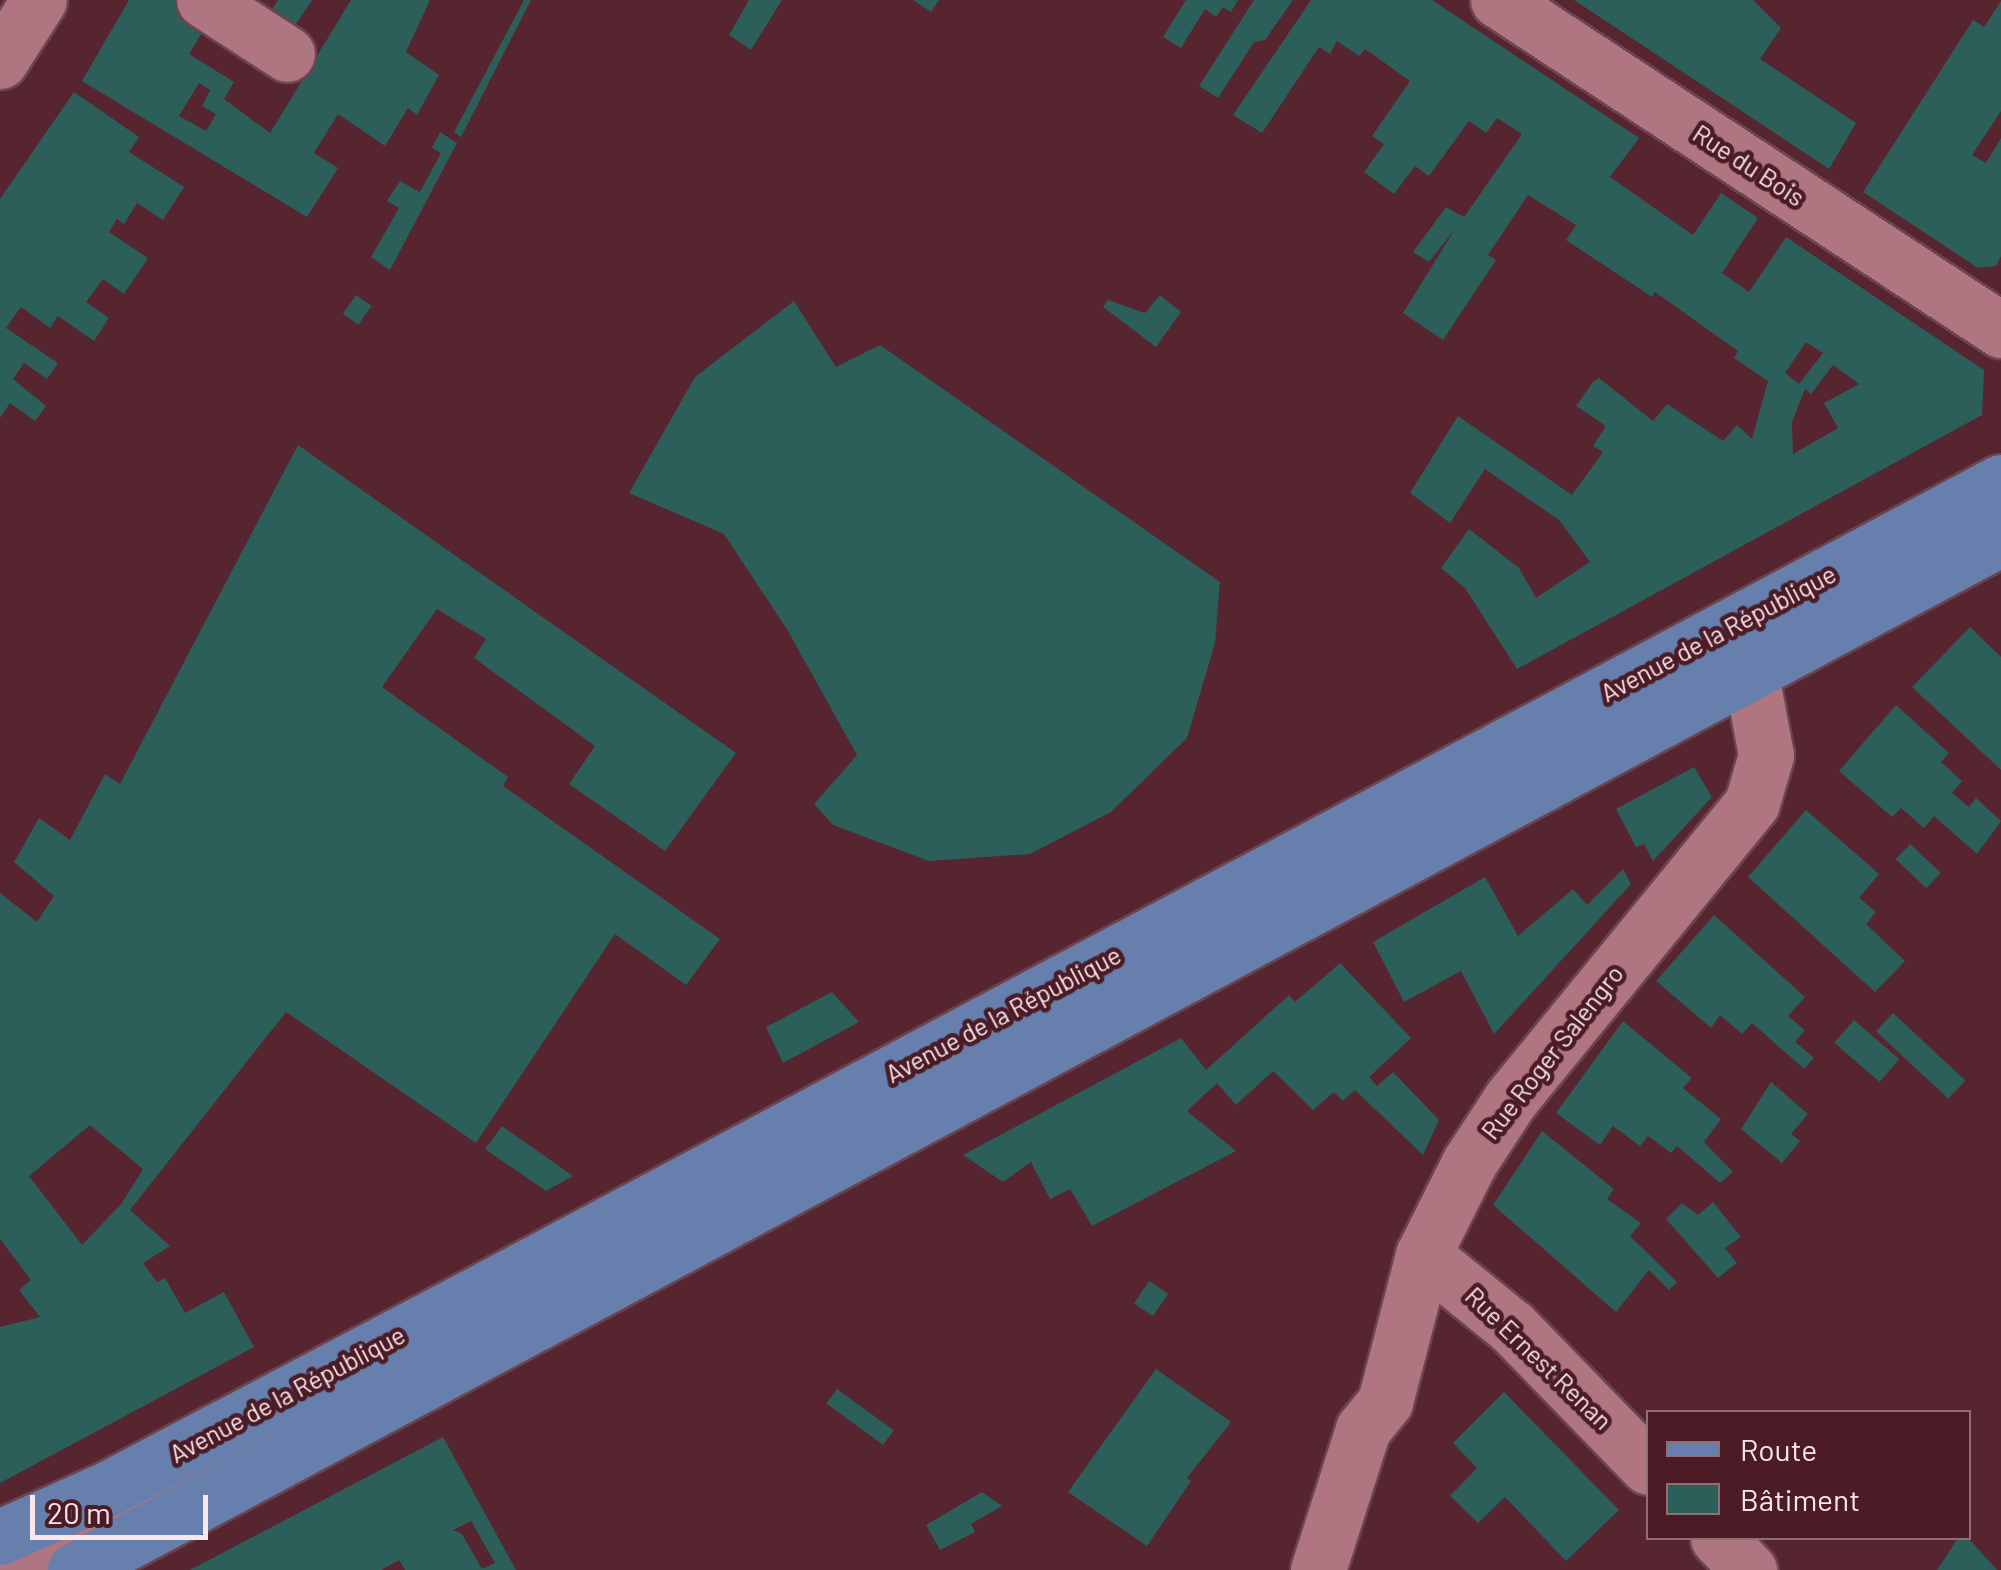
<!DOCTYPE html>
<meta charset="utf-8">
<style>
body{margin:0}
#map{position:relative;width:2001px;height:1570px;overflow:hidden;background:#562530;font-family:Barlow,sans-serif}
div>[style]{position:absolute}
.building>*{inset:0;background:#2c5e5a;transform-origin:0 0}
.roads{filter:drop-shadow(2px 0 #6b444f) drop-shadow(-2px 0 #6b444f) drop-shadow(0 2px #6b444f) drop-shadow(0 -2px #6b444f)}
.minor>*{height:55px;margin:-27.5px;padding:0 27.5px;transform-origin:27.5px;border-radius:27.5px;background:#af7580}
.major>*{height:55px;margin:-27.5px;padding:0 27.5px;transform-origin:27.5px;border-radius:27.5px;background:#667fad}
span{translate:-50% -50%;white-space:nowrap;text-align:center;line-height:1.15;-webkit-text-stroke:9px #4b1b26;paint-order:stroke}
.street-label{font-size:25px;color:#fbe7ea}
.legend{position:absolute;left:1646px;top:1410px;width:325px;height:130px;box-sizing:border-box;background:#4b1b26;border:2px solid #916d74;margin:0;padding:12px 18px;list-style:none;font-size:30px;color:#fbe7ea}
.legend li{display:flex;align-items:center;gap:20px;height:50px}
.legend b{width:50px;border:2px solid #916d74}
.scale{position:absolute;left:30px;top:1495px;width:178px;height:45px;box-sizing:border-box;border:5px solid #fbe7ea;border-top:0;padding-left:12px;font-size:30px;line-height:35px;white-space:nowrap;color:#fbe7ea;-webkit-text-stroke:8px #4b1b26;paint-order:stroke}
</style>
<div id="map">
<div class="building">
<div style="clip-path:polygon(evenodd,129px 0,182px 0,211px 18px,189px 54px,234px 82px,224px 99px,270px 133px,351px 0,430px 0,406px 52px,439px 75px,417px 115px,408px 108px,385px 146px,338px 114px,314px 153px,338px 168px,307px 217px,82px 81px,129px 0,199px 83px,210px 90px,202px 106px,216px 114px,206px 131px,179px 116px,199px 83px)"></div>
<div style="clip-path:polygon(278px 0,312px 0,288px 36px,264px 22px)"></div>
<div style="clip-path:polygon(524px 0,531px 0,461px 137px,454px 132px)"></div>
<div style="clip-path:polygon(749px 0,782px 0,751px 50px,729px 35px)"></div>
<div style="clip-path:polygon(913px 0,939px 0,931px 12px)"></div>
<div style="clip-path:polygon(1186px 0,1238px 0,1231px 12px,1223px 7px,1216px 17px,1205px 9px,1181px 48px,1163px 37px)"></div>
<div style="clip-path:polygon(1254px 0,1293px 0,1265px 40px,1254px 42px,1218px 98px,1199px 86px)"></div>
<div style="clip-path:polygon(evenodd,1311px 0,1432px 0,1639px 138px,1610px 177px,1693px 235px,1721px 193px,1758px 218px,1722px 273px,1749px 292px,1786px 237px,1984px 370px,1982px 415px,1517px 669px,1465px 588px,1441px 568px,1469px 529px,1519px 568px,1536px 598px,1590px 562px,1559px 520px,1485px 469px,1450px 523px,1410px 493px,1458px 416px,1572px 495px,1603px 452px,1593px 446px,1606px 426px,1576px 406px,1593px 382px,1599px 378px,1653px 421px,1667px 404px,1723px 441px,1737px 425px,1752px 439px,1768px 381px,1734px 358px,1738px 351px,1655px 292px,1652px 297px,1566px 240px,1576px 225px,1528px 195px,1488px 255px,1496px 260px,1443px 340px,1403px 313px,1455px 229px,1429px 262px,1413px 252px,1446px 207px,1464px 217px,1522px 134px,1497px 118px,1486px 133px,1469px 121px,1429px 176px,1415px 166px,1394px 194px,1364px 172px,1384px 144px,1372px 136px,1410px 81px,1365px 49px,1359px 56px,1337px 41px,1330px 54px,1319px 47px,1262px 133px,1233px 115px,1311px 0,1806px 342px,1823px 353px,1799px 384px,1785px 373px,1806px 342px,1311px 0,1833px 365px,1859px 384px,1824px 403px,1838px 428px,1793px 454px,1792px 422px,1805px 389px,1811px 394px,1833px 365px)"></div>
<div style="clip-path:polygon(1574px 0,1753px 0,1781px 28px,1760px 59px,1856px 123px,1829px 169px)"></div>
<div style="clip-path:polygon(2001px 1px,2001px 111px,1972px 155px,1986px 163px,2001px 138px,2001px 256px,1996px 266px,1978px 268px,1863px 192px,1973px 20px,1984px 27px)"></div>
<div style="clip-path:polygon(74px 92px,139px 137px,129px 152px,184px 187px,163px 220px,137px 203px,124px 224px,117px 219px,109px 232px,148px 258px,124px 294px,103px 279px,86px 302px,109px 318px,94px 341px,58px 316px,50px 328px,21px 307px,6px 328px,58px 363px,47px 379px,24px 363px,13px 379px,46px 406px,35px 421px,10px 403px,0 418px,0 199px)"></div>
<div style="clip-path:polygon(440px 132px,457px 143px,390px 270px,371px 257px,399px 208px,387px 201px,400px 181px,420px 192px,441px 153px,432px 148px)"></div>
<div style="left:356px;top:295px;width:19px;height:23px;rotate:35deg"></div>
<div style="clip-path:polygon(1160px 295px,1181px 312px,1156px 347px,1103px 307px,1108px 300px,1145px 313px)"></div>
<div style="clip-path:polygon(794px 301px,836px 367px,880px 345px,1220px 582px,1215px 643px,1187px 738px,1111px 812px,1030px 854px,929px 861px,833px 825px,814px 804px,857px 755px,788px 631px,724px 534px,629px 493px,695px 377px)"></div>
<div style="clip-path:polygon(evenodd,298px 445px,736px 753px,665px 851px,569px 784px,595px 746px,474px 658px,486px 639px,437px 609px,382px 687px,508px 777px,503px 786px,720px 939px,686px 985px,615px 934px,476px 1143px,286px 1012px,130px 1210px,170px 1246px,143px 1263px,157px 1282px,165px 1278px,185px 1313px,224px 1292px,254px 1347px,0 1483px,0 1327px,40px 1317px,19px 1290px,31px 1280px,0 1239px,0 893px,37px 922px,54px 896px,14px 862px,39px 818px,70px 840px,105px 774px,120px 784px,298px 445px,90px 1125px,143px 1169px,122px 1203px,82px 1245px,29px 1176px,90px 1125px)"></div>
<div style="clip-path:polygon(1970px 627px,2001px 657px,2001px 770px,1912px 687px)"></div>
<div style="clip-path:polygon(1896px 705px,1949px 753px,1941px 762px,1962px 781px,1952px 793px,1969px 807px,1976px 798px,2001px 821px,1977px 854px,1934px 816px,1924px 828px,1901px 808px,1892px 817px,1839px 771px)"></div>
<div style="clip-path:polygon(1694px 767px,1712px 797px,1653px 861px,1644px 844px,1636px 847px,1616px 809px)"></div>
<div style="clip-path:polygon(1806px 810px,1879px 874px,1859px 898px,1876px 912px,1866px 924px,1905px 961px,1875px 992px,1748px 877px)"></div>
<div style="left:1910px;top:844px;width:42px;height:21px;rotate:43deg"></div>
<div style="clip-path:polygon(1623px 869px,1631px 884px,1494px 1034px,1461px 971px,1404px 1002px,1373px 942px,1485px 877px,1518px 936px,1573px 889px,1587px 905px)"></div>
<div style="clip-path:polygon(1714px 915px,1805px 997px,1788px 1016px,1805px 1030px,1795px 1042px,1814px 1058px,1804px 1069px,1752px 1023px,1742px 1034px,1720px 1015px,1711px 1028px,1656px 981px)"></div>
<div style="clip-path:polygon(1340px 963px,1411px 1038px,1369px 1077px,1377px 1086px,1393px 1072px,1439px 1120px,1423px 1155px,1355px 1090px,1343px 1101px,1334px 1092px,1313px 1110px,1273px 1071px,1236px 1105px,1217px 1083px,1187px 1111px,1236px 1151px,1092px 1226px,1070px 1189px,1050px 1199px,1031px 1162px,1003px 1182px,963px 1155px,1181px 1038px,1206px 1070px,1289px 995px,1295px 1002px)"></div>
<div style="clip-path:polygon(832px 992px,859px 1022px,783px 1063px,766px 1027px)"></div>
<div style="left:1893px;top:1013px;width:99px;height:25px;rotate:43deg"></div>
<div style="left:1854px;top:1020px;width:60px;height:30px;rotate:41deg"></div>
<div style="clip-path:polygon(1623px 1021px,1692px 1078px,1683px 1088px,1721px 1119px,1704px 1142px,1733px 1172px,1720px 1183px,1677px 1146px,1671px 1153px,1648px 1136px,1640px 1146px,1613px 1126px,1600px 1145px,1556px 1113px)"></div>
<div style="clip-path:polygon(1771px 1082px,1808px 1114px,1791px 1134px,1800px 1141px,1782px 1163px,1741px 1129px)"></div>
<div style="clip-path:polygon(502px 1126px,573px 1176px,546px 1191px,485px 1149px)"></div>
<div style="clip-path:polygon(1542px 1131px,1614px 1189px,1607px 1199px,1641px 1223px,1630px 1236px,1677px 1282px,1669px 1290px,1649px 1270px,1616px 1312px,1493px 1205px)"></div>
<div style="clip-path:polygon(1713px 1202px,1741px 1237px,1725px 1248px,1737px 1263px,1718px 1278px,1666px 1219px,1682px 1203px,1698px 1215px)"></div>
<div style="left:1149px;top:1281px;width:23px;height:27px;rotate:34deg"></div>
<div style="clip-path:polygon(1156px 1369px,1231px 1422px,1187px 1478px,1191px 1481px,1147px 1546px,1068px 1492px)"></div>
<div style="left:837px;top:1389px;width:70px;height:18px;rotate:36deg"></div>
<div style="clip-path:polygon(1504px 1392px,1619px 1510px,1566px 1561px,1505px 1497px,1478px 1523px,1450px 1496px,1477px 1468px,1453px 1443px)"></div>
<div style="clip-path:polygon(evenodd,443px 1437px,516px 1570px,405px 1570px,399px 1560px,381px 1570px,190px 1570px,443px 1437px,471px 1521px,495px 1563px,482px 1569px,462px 1534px,453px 1530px,471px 1521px)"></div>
<div style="clip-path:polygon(982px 1492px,1002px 1506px,971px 1524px,975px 1532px,940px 1550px,926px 1525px)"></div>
<div style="clip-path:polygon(1958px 1538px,1968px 1538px,1997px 1570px,1937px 1570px)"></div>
</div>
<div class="roads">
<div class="minor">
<div style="left:204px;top:0;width:99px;rotate:33deg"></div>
<div style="left:1498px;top:0;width:602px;rotate:33.27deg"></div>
<div style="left:0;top:61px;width:72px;rotate:-57.4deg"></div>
<div style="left:1423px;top:1255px;width:114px;rotate:39deg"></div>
<div style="left:1512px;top:1327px;width:195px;rotate:45.8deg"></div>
<div style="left:1718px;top:1538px;width:45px;rotate:45.9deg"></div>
<div style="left:11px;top:1570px;width:386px;rotate:-27.6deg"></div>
<div style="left:1318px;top:1570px;width:148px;rotate:-72.3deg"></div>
<div style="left:1363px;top:1429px;width:35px;rotate:-51deg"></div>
<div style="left:1385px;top:1402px;width:152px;rotate:-75.5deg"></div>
<div style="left:1423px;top:1255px;width:103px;rotate:-63.4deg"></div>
<div style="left:1469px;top:1163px;width:75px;rotate:-56.9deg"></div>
<div style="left:1510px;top:1100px;width:383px;rotate:-50.8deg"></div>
<div style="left:1752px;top:803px;width:50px;rotate:-73.7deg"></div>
<div style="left:1766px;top:755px;width:130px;rotate:-100.6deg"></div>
</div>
<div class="major">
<div style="left:0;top:1537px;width:117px;rotate:-24.2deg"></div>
<div style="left:107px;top:1489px;width:452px;rotate:-27.8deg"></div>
<div style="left:507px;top:1278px;width:1693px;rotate:-28.05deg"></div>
<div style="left:75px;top:1570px;width:2185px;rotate:-28.18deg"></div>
</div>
</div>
<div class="street-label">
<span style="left:1749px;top:165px;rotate:33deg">Rue du Bois</span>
<span style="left:1718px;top:633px;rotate:-28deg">Avenue de la République</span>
<span style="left:1003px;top:1014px;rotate:-28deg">Avenue de la République</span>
<span style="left:1552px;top:1052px;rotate:-52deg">Rue Roger Salengro</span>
<span style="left:1539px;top:1358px;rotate:44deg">Rue Ernest Renan</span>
<span style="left:287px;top:1394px;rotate:-28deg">Avenue de la République</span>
</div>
<ul class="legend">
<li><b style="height:12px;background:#667fad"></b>Route</li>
<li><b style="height:28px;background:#2c5e5a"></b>Bâtiment</li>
</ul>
<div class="scale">20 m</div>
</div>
